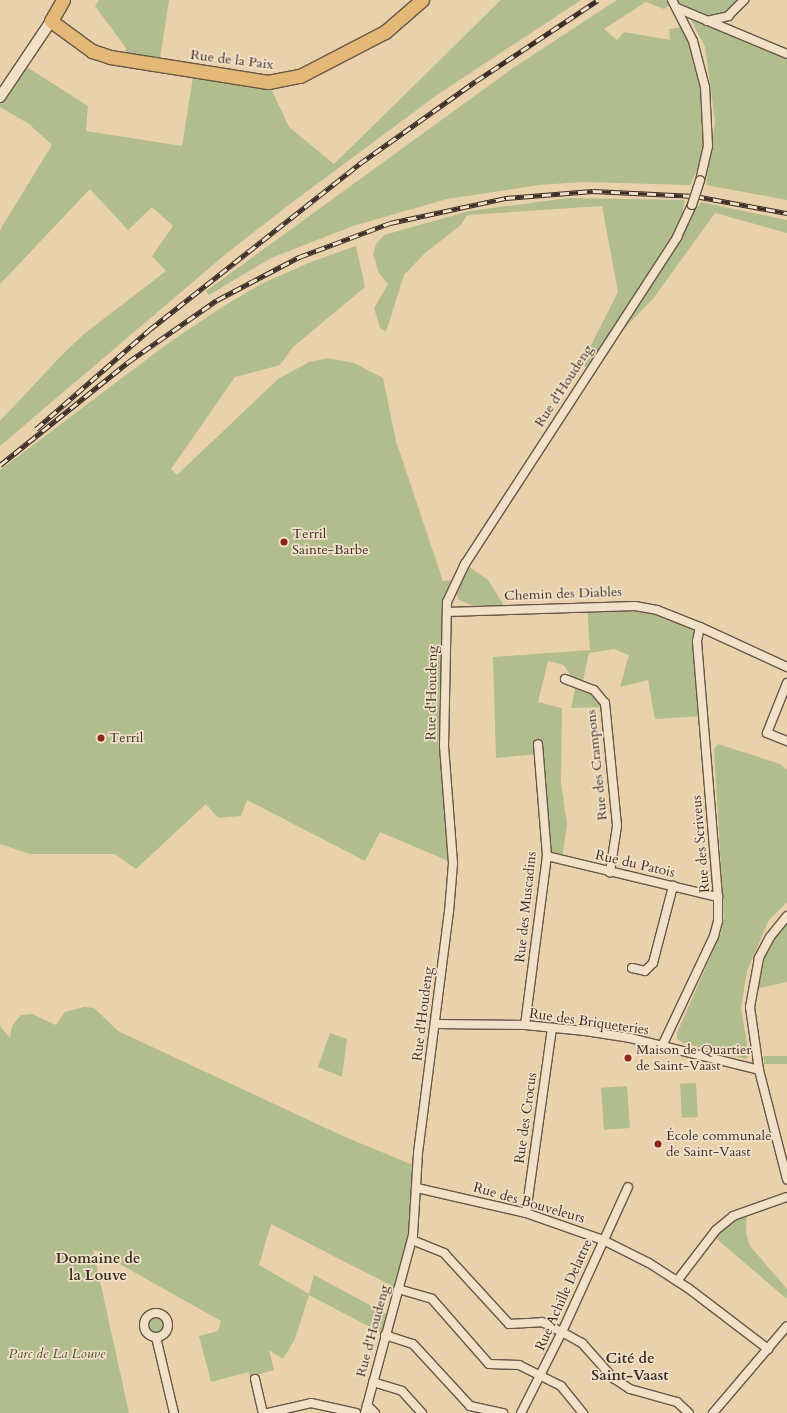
<!DOCTYPE html>
<meta charset="utf-8">
<style>
body{margin:0}
#map{position:relative;width:787px;height:1413px;overflow:hidden;background:#e9d1ab;font-family:Cardo,serif}
div>[style]{position:absolute}
.green>*{inset:0;background:#b1bd8d;transform-origin:0 0}
.round{border-radius:50%}
.roads{filter:drop-shadow(1px 0 #685748) drop-shadow(-1px 0 #685748) drop-shadow(0 1px #685748) drop-shadow(0 -1px #685748)}
.minor>*{height:8px;margin:-4px;padding:0 4px;transform-origin:4px;border-radius:4px;background:#f1e1c8}
.minor>.ring{margin:-4px;padding:0;box-sizing:content-box;background:none;border:8px solid #f1e1c8;border-radius:50%}
.tertiary>*{height:10px;margin:-5px;padding:0 5px;transform-origin:5px;border-radius:5px;background:#f1e1c8}
.primary>*{height:13px;margin:-6.5px;padding:0 6.5px;transform-origin:6.5px;border-radius:6.5px;background:#e4b876}
.rail>*{height:4.5px;margin-top:-2.25px;transform-origin:0;background:repeating-linear-gradient(90deg,#f1e1c8 0 9px,#3d2e27 0 18px);box-sizing:border-box;border-block:1px solid #3d2e27}
.bridges{filter:drop-shadow(1px 0 #685748) drop-shadow(-1px 0 #685748) drop-shadow(0 1px #685748) drop-shadow(0 -1px #685748)}
.minor-bridge>*{height:8px;margin:-4px;padding:0 4px;transform-origin:4px;border-radius:4px;background:#f1e1c8}
.dots>*{width:11px;height:11px;translate:-50% -50%;box-sizing:border-box;border:2px solid #f1e1c8;border-radius:50%}
span{translate:-50% -50%;white-space:nowrap;text-align:center;line-height:1.15;-webkit-text-stroke:3.5px #f1e1c8;paint-order:stroke}
.street-label{font-size:14px;color:#3d2e27}
.poi-label{font-size:14px;color:#3d2e27}
.left{translate:0 -50%;text-align:left}
.park-label{font-size:14px;color:#544b3b;font-style:italic}
.neighbourhood-label{font-size:15px;color:#3d2e27;font-weight:700}
</style>
<div id="map">
<div class="green">
<div style="clip-path:polygon(99px 0,169px 0,160px 59px,125px 54px,126px 48px,95px 6px)"></div>
<div style="clip-path:polygon(501px 0,581px 0,437px 95px,290px 204px,227px 253px,0 446px,0 421px,61px 356px,84px 334px,166px 271px,152px 256px,173px 226px,152px 207px,128px 230px,90px 189px,0 284px,0 230px,52px 145px,29px 124px,0 107px,0 97px,22px 64px,88px 106px,86px 131px,182px 146px,194px 71px,268px 82px,289px 127px,334px 164px)"></div>
<div style="clip-path:polygon(617px 0,744px 0,714px 20px,674px 3px,664px 9px,646px 2px,604px 29px,617px 40px,624px 32px,670px 40px,669px 29px,686px 26px,698px 56px,708px 146px,690px 185px,582px 182px,539px 185px,447px 199px,353px 226px,271px 258px,209px 295px,206px 291px,513px 68px)"></div>
<div style="clip-path:polygon(691px 20px,708px 24px,787px 56px,787px 200px,706px 185px,715px 121px,705px 47px)"></div>
<div style="clip-path:polygon(568px 198px,685px 200px,677px 236px,701px 202px,787px 220px,787px 233px,715px 213px,653px 299px,603px 350px,588px 373px,583px 361px,618px 292px,602px 206px,467px 215px,461px 225px,425px 253px,404px 275px,386px 332px,380px 328px,374px 308px,388px 284px,379px 273px,373px 254px,376px 244px,384px 235px,469px 211px)"></div>
<div style="clip-path:polygon(356px 246px,365px 287px,293px 347px,280px 365px,235px 377px,171px 469px,177px 475px,278px 379px,309px 362px,328px 358px,354px 363px,383px 378px,396px 441px,443px 581px,455px 580px,465px 564px,488px 580px,503px 604px,503px 609px,478px 608px,459px 600px,456px 593px,450px 594px,444px 746px,453px 863px,380px 832px,365px 861px,247px 800px,241px 816px,218px 818px,206px 804px,136px 869px,115px 854px,30px 854px,0 844px,0 470px,167px 344px,222px 307px,261px 284px,311px 262px)"></div>
<div style="clip-path:polygon(587px 605px,635px 606px,700px 627px,703px 716px,655px 719px,648px 680px,620px 687px,629px 655px,614px 649px,589px 653px,582px 685px,594px 690px,606px 707px,571px 708px,576px 684px,564px 665px,548px 661px,538px 702px,562px 708px,561px 783px,567px 824px,562px 860px,547px 856px,538px 754px,496px 758px,493px 657px,590px 650px)"></div>
<div style="clip-path:polygon(718px 744px,780px 764px,787px 770px,787px 902px,769px 920px,747px 971px,741px 1008px,749px 1055px,746px 1059px,683px 1043px,677px 1039px,677px 1033px,721px 933px,724px 918px,714px 749px)"></div>
<div style="clip-path:polygon(787px 916px,787px 982px,751px 990px,756px 967px)"></div>
<div style="clip-path:polygon(84px 1007px,94px 1008px,118px 1031px,345px 1137px,418px 1167px,414px 1230px,398px 1289px,271px 1224px,259px 1265px,309px 1294px,314px 1275px,390px 1316px,385px 1335px,309px 1295px,295px 1339px,283px 1359px,269px 1350px,274px 1370px,250px 1377px,249px 1372px,211px 1382px,199px 1336px,218px 1331px,221px 1321px,93px 1249px,129px 1413px,0 1413px,0 1026px,10px 1038px,12px 1026px,21px 1015px,32px 1014px,56px 1025px,65px 1012px)"></div>
<div style="clip-path:polygon(330px 1033px,347px 1039px,342px 1077px,318px 1067px)"></div>
<div style="left:787px;top:1056px;width:8px;height:23px;rotate:90deg"></div>
<div style="left:696px;top:1083px;width:34px;height:16px;rotate:87deg"></div>
<div style="left:627px;top:1086px;width:42px;height:26px;rotate:86deg"></div>
<div style="clip-path:polygon(747px 1209px,746px 1234px,750px 1246px,787px 1289px,787px 1299px,712px 1235px)"></div>
<div class="round" style="left:148px;top:1317px;width:16px;height:16px"></div>
</div>
<div class="roads">
<div class="minor">
<div style="left:672px;top:0;width:46px;rotate:62.9deg"></div>
<div style="left:693px;top:41px;width:48px;rotate:75.4deg"></div>
<div style="left:705px;top:87px;width:59px;rotate:87.1deg"></div>
<div style="left:708px;top:146px;width:35px;rotate:103deg"></div>
<div style="left:677px;top:8px;width:119px;rotate:22.7deg"></div>
<div style="left:707px;top:21px;width:22px;rotate:-13deg"></div>
<div style="left:728px;top:16px;width:23px;rotate:-45deg"></div>
<div style="left:447px;top:612px;width:188px;rotate:-1.8deg"></div>
<div style="left:635px;top:606px;width:22px;rotate:10deg"></div>
<div style="left:657px;top:610px;width:46px;rotate:21.6deg"></div>
<div style="left:700px;top:627px;width:96px;rotate:24.7deg"></div>
<div style="left:565px;top:679px;width:31px;rotate:21deg"></div>
<div style="left:594px;top:690px;width:17px;rotate:50deg"></div>
<div style="left:605px;top:703px;width:124px;rotate:84.4deg"></div>
<div style="left:617px;top:826px;width:47px;rotate:98.7deg"></div>
<div style="left:787px;top:683px;width:54px;rotate:111.8deg"></div>
<div style="left:767px;top:733px;width:22px;rotate:22deg"></div>
<div style="left:547px;top:856px;width:176px;rotate:13.5deg"></div>
<div style="left:787px;top:916px;width:27px;rotate:129deg"></div>
<div style="left:770px;top:937px;width:24px;rotate:118deg"></div>
<div style="left:759px;top:958px;width:50px;rotate:100.4deg"></div>
<div style="left:750px;top:1007px;width:64px;rotate:81.9deg"></div>
<div style="left:759px;top:1070px;width:113px;rotate:75.6deg"></div>
<div style="left:632px;top:968px;width:13px;rotate:13deg"></div>
<div style="left:645px;top:971px;width:11px;rotate:-45deg"></div>
<div style="left:653px;top:963px;width:80px;rotate:-75.4deg"></div>
<div style="left:436px;top:1024px;width:89px;rotate:0.6deg"></div>
<div style="left:525px;top:1025px;width:60px;rotate:5.7deg"></div>
<div style="left:585px;top:1031px;width:46px;rotate:8.8deg"></div>
<div style="left:630px;top:1038px;width:133px;rotate:13.9deg"></div>
<div style="left:525px;top:1025px;width:170px;rotate:-82.6deg"></div>
<div style="left:547px;top:856px;width:112px;rotate:-94.6deg"></div>
<div style="left:662px;top:1046px;width:122px;rotate:-64.7deg"></div>
<div style="left:714px;top:936px;width:16px;rotate:-75deg"></div>
<div style="left:718px;top:921px;width:24px;rotate:-90deg"></div>
<div style="left:718px;top:897px;width:257px;rotate:-94.7deg"></div>
<div style="left:697px;top:641px;width:14px;rotate:-78deg"></div>
<div style="left:417px;top:1188px;width:112px;rotate:12.9deg"></div>
<div style="left:526px;top:1213px;width:82px;rotate:19.3deg"></div>
<div style="left:603px;top:1240px;width:51px;rotate:26.6deg"></div>
<div style="left:649px;top:1263px;width:46px;rotate:32.7deg"></div>
<div style="left:688px;top:1288px;width:101px;rotate:37.3deg"></div>
<div style="left:526px;top:1213px;width:187px;rotate:-82deg"></div>
<div style="left:412px;top:1240px;width:35px;rotate:22deg"></div>
<div style="left:444px;top:1253px;width:96px;rotate:47.5deg"></div>
<div style="left:509px;top:1324px;width:33px;rotate:-3deg"></div>
<div style="left:542px;top:1322px;width:22px;rotate:27deg"></div>
<div style="left:562px;top:1332px;width:23px;rotate:29deg"></div>
<div style="left:582px;top:1343px;width:47px;rotate:48.5deg"></div>
<div style="left:613px;top:1378px;width:20px;rotate:33deg"></div>
<div style="left:630px;top:1389px;width:49px;rotate:15.5deg"></div>
<div style="left:677px;top:1402px;width:16px;rotate:43deg"></div>
<div style="left:677px;top:1281px;width:64px;rotate:-52.6deg"></div>
<div style="left:716px;top:1230px;width:22px;rotate:-39deg"></div>
<div style="left:733px;top:1216px;width:57px;rotate:-19.4deg"></div>
<div style="left:398px;top:1289px;width:35px;rotate:16deg"></div>
<div style="left:432px;top:1299px;width:86px;rotate:48.8deg"></div>
<div style="left:489px;top:1364px;width:30px;rotate:2deg"></div>
<div style="left:519px;top:1365px;width:47px;rotate:26.6deg"></div>
<div style="left:561px;top:1386px;width:35px;rotate:51deg"></div>
<div class="ring" style="left:144px;top:1313px;width:16px;height:16px"></div>
<div style="left:385px;top:1335px;width:29px;rotate:18deg"></div>
<div style="left:413px;top:1344px;width:84px;rotate:47.4deg"></div>
<div style="left:470px;top:1406px;width:34px;rotate:12deg"></div>
<div style="left:156px;top:1337px;width:78px;rotate:76.7deg"></div>
<div style="left:255px;top:1379px;width:35px;rotate:77deg"></div>
<div style="left:373px;top:1382px;width:30px;rotate:17deg"></div>
<div style="left:402px;top:1391px;width:30px;rotate:48deg"></div>
<div style="left:367px;top:1405px;width:11px;rotate:45deg"></div>
<div style="left:268px;top:1413px;width:44px;rotate:-13.1deg"></div>
<div style="left:311px;top:1403px;width:46px;rotate:12.5deg"></div>
<div style="left:365px;top:1413px;width:184px;rotate:-74.9deg"></div>
<div style="left:413px;top:1235px;width:82px;rotate:-86.5deg"></div>
<div style="left:418px;top:1153px;width:243px;rotate:-82.7deg"></div>
<div style="left:449px;top:912px;width:49px;rotate:-85.3deg"></div>
<div style="left:453px;top:863px;width:117px;rotate:-94.4deg"></div>
<div style="left:444px;top:746px;width:144px;rotate:-88.8deg"></div>
<div style="left:447px;top:602px;width:42px;rotate:-64.7deg"></div>
<div style="left:465px;top:564px;width:390px;rotate:-57deg"></div>
<div style="left:677px;top:237px;width:35px;rotate:-65deg"></div>
<div style="left:521px;top:1413px;width:91px;rotate:-63.2deg"></div>
<div style="left:562px;top:1332px;width:159px;rotate:-65.5deg"></div>
<div style="left:713px;top:1413px;width:114px;rotate:-49.6deg"></div>
</div>
<div class="tertiary">
<div style="left:0;top:97px;width:92px;rotate:-56.1deg"></div>
</div>
<div class="primary">
<div style="left:63px;top:0;width:24px;rotate:120deg"></div>
<div style="left:51px;top:21px;width:51px;rotate:36.2deg"></div>
<div style="left:92px;top:51px;width:19px;rotate:18deg"></div>
<div style="left:110px;top:57px;width:160px;rotate:9deg"></div>
<div style="left:268px;top:82px;width:33px;rotate:-11deg"></div>
<div style="left:300px;top:76px;width:96px;rotate:-27.4deg"></div>
<div style="left:385px;top:32px;width:49px;rotate:-40.9deg"></div>
</div>
</div>
<div class="rail">
<div style="left:36px;top:429px;width:150px;rotate:-41.2deg"></div>
<div style="left:149px;top:330px;width:268px;rotate:-38.3deg"></div>
<div style="left:359px;top:164px;width:143px;rotate:-35.4deg"></div>
<div style="left:476px;top:81px;width:146px;rotate:-33.6deg"></div>
<div style="left:0;top:465px;width:164px;rotate:-38.8deg"></div>
<div style="left:128px;top:362px;width:108px;rotate:-34.9deg"></div>
<div style="left:217px;top:300px;width:93px;rotate:-27.7deg"></div>
<div style="left:299px;top:257px;width:97px;rotate:-20.5deg"></div>
<div style="left:390px;top:223px;width:119px;rotate:-12.2deg"></div>
<div style="left:506px;top:198px;width:87px;rotate:-4.6deg"></div>
<div style="left:593px;top:191px;width:102px;rotate:2.8deg"></div>
<div style="left:695px;top:196px;width:94px;rotate:10.5deg"></div>
</div>
<div class="bridges">
<div class="minor-bridge">
<div style="left:692px;top:205px;width:26px;rotate:-72deg"></div>
</div>
</div>
<div class="dots">
<div style="left:284px;top:542px;background:#8f2418"></div>
<div style="left:101px;top:738px;background:#8f2418"></div>
<div style="left:628px;top:1058px;background:#8f2418"></div>
<div style="left:658px;top:1144px;background:#8f2418"></div>
</div>
<div class="street-label">
<span style="left:232px;top:60px;rotate:7deg">Rue de la Paix</span>
<span style="left:564px;top:386px;rotate:-57deg">Rue d'Houdeng</span>
<span style="left:563px;top:594px;rotate:-2deg">Chemin des Diables</span>
<span style="left:432px;top:693px;rotate:-89deg">Rue d'Houdeng</span>
<span style="left:597px;top:765px;rotate:-96deg">Rue des Crampons</span>
<span style="left:701px;top:844px;rotate:-95deg">Rue des Scriveus</span>
<span style="left:635px;top:864px;rotate:13deg">Rue du Patois</span>
<span style="left:526px;top:907px;rotate:-84deg">Rue des Muscadins</span>
<span style="left:423px;top:1014px;rotate:-83deg">Rue d'Houdeng</span>
<span style="left:589px;top:1022px;rotate:8deg">Rue des Briqueteries</span>
<span style="left:526px;top:1118px;rotate:-82deg">Rue des Crocus</span>
<span style="left:529px;top:1203px;rotate:16deg">Rue des Bouveleurs</span>
<span style="left:564px;top:1295px;rotate:-66deg">Rue Achille Delattre</span>
<span style="left:373px;top:1331px;rotate:-75deg">Rue d'Houdeng</span>
</div>
<div class="poi-label">
<span class="left" style="left:292px;top:542px">Terril<br>Sainte-Barbe</span>
<span class="left" style="left:109px;top:738px">Terril</span>
<span class="left" style="left:636px;top:1058px">Maison de Quartier<br>de Saint-Vaast</span>
<span class="left" style="left:666px;top:1144px">École communale<br>de Saint-Vaast</span>
</div>
<div class="park-label">
<span style="left:57px;top:1354px">Parc de La Louve</span>
</div>
<div class="neighbourhood-label">
<span style="left:98px;top:1267px">Domaine de<br>la Louve</span>
<span style="left:630px;top:1367px">Cité de<br>Saint-Vaast</span>
</div>
</div>
